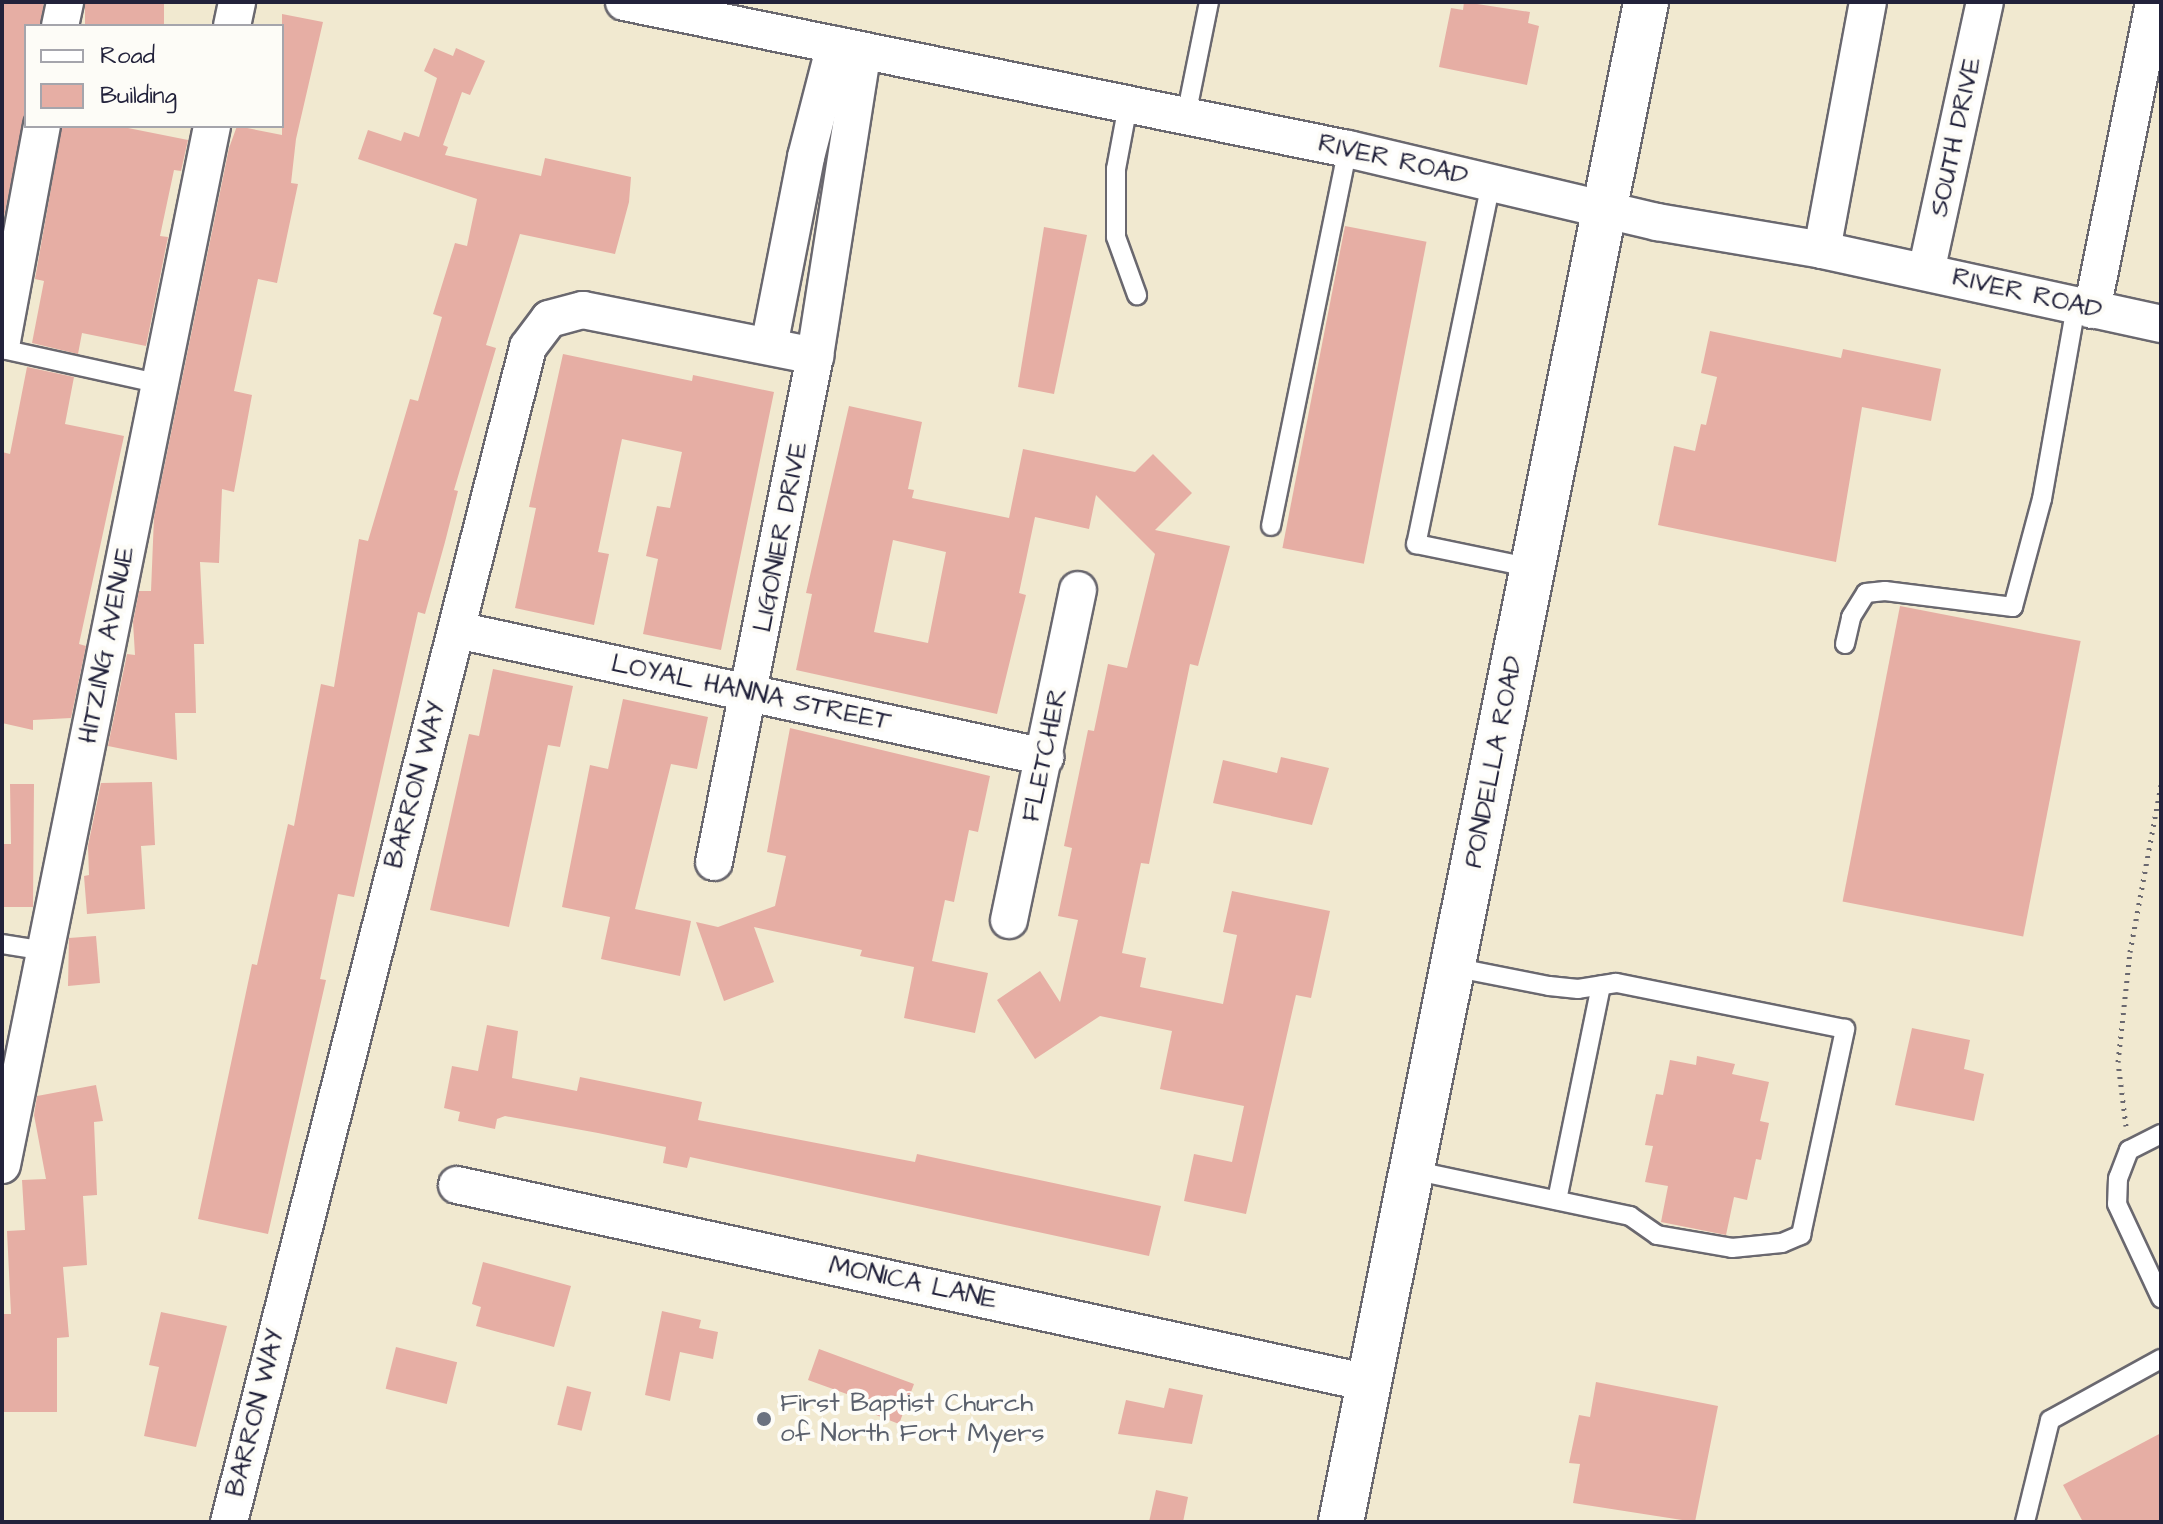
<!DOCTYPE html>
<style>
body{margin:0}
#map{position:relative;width:2163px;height:1524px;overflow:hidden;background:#f1e9d0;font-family:"Architects Daughter",sans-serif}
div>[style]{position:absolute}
.building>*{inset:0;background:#e6aea4;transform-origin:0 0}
.path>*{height:5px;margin-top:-2.5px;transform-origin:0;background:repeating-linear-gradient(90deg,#6a686f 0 2px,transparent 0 8px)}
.roads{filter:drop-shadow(2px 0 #6a686f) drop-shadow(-2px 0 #6a686f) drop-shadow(0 2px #6a686f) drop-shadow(0 -2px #6a686f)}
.lane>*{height:18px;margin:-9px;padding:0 9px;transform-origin:9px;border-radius:9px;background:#fff}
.street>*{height:36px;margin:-18px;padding:0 18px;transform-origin:18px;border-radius:18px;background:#fff}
.secondary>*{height:44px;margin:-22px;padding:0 22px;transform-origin:22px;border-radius:22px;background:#fff}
.dots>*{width:22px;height:22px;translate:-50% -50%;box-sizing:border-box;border:4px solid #fdfcf7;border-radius:50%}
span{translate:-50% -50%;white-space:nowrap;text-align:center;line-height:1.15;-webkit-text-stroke:8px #fdfcf7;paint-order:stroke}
.street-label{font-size:26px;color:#22223b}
.worship-label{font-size:26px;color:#5b616d}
.left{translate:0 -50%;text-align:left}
.frame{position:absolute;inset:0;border:4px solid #22223b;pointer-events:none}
.legend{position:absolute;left:24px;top:24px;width:260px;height:104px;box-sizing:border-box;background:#fdfcf7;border:2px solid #a5a5ac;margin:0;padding:10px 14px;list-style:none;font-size:24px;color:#22223b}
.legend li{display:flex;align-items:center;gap:16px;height:40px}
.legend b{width:40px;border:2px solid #a5a5ac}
</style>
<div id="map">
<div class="building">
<div style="clip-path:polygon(2px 2px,44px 2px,40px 26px,26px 26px,26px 113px,2px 226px)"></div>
<div style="left:85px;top:2px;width:79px;height:24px"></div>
<div style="clip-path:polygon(1464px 2px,1530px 12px,1528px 23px,1539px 26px,1527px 85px,1439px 67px,1451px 8px,1463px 10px)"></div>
<div style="clip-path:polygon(282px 14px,323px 22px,296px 139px,291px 183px,298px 184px,277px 283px,258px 279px,234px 391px,252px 395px,234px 492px,222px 489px,219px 563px,200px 562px,204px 644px,194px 644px,196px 713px,175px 713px,177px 760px,108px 746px,127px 654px,135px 655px,133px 622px,139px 591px,151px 591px,154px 517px,229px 148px,237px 126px,282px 135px)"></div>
<div style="clip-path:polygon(434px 48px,453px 56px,456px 48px,485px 61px,470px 95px,462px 92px,443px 145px,448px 147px,445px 155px,541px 176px,545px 158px,631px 177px,629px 202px,615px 254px,520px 234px,486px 345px,496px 348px,454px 490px,458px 491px,445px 542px,425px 614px,418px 612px,354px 897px,338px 894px,320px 979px,326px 980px,268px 1234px,198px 1219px,252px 964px,257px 965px,288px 824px,294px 826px,321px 684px,334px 687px,359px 539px,368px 541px,410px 399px,418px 401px,442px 317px,433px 314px,455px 243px,467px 246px,477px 199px,358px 159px,368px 130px,401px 141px,404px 132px,419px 137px,437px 78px,424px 71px)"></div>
<div style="clip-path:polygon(62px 126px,118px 126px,188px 140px,181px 171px,174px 170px,160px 236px,168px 237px,146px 346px,82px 333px,78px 354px,32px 343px,44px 281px,35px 279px)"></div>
<div style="left:1345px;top:226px;width:83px;height:328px;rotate:11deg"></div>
<div style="clip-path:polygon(1044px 227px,1087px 235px,1054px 394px,1018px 387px)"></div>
<div style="clip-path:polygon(1710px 331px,1841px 358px,1843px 349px,1941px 369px,1931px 421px,1862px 407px,1836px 562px,1658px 525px,1674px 446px,1695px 451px,1701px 424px,1706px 425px,1717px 377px,1701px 373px)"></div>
<div style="clip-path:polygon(563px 354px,692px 381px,693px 375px,774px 392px,721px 650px,643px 634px,658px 559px,646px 556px,657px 506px,670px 508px,682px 452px,622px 439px,598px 552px,609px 554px,594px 625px,515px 608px,536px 508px,529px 507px)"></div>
<div style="clip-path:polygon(27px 367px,74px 377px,65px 424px,124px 436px,79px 644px,86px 646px,71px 718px,33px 720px,33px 730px,2px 723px,2px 452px,10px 454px)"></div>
<div style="clip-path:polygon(evenodd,849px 406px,922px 422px,908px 489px,914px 490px,912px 498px,1009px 518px,1023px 449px,1135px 472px,1153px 454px,1192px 493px,1155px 530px,1230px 546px,1198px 666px,1190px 664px,1149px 864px,1141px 863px,1122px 953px,1146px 958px,1140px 987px,1223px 1004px,1237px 935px,1223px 932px,1232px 891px,1330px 911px,1311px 998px,1296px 995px,1246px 1214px,1184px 1201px,1194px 1154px,1232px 1162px,1244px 1106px,1160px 1089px,1172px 1031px,1100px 1016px,1035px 1059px,997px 1000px,1040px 971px,1060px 1002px,1078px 920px,1058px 916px,1072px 848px,1064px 846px,1088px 730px,1094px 731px,1108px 664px,1127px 668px,1155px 554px,1096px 495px,1089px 529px,1035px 517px,1019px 593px,1026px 595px,997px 714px,796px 670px,812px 594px,806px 593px,849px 406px,893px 540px,946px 552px,928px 643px,874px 632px,893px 540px)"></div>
<div style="left:1900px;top:606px;width:184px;height:301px;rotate:11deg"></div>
<div style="clip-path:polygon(493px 669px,573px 686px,560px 747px,548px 745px,509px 927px,430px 910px,469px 734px,479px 736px)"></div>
<div style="clip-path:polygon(623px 699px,708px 717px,697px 769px,671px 764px,635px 909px,691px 921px,680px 976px,601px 959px,610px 917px,562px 907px,590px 765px,608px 769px)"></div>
<div style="clip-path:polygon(790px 728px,990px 776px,978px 832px,969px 830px,954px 902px,945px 900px,932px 961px,988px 973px,975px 1033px,904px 1018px,914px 967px,860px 956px,862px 950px,754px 927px,774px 982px,724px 1001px,696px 922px,718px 927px,775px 906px,786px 856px,767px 852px)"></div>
<div style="clip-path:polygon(1281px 757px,1329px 768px,1312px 825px,1213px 803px,1223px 760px,1277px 773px)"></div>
<div style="clip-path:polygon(152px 782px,155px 845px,141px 846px,145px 909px,87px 914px,84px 876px,89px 875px,88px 846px,101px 783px)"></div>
<div style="clip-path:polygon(10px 784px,34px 784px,33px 907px,2px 907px,2px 844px,11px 844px)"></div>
<div style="clip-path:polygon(96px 936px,100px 983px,68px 986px,69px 938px)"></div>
<div style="clip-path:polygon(487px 1025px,518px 1031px,512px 1078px,577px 1091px,580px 1077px,702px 1102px,698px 1120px,915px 1162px,917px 1154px,1161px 1206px,1149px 1256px,690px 1157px,687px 1168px,663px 1163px,666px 1147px,598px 1133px,505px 1116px,497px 1119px,495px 1129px,458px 1121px,460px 1112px,444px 1108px,452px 1066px,478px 1071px)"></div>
<div style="clip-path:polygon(1912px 1028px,1970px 1040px,1964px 1069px,1984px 1074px,1974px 1121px,1895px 1105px)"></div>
<div style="clip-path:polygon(1697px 1056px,1735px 1064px,1732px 1074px,1769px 1082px,1760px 1121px,1769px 1123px,1761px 1160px,1756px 1159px,1747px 1200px,1734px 1197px,1726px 1235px,1661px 1222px,1668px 1186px,1645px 1182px,1653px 1146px,1645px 1145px,1656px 1094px,1663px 1095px,1670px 1060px,1696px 1065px)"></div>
<div style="clip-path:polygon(96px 1085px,103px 1121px,94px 1122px,97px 1195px,83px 1196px,87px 1265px,63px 1267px,69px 1337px,57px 1338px,57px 1412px,2px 1412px,2px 1314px,11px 1314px,7px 1231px,25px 1230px,22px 1180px,46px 1179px,34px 1115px,37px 1096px)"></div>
<div style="clip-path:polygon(483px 1262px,571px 1286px,554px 1347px,476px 1326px,481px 1307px,472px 1304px)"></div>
<div style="clip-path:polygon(662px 1311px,701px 1320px,699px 1328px,718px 1332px,713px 1359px,680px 1352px,670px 1401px,645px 1395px)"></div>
<div style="clip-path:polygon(161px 1312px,227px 1326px,196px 1447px,144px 1436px,159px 1367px,149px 1365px)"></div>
<div style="left:396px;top:1347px;width:63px;height:43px;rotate:14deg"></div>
<div style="clip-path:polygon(819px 1349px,914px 1384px,899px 1424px,876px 1415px,880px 1406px,808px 1380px)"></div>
<div style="clip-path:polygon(1596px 1382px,1718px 1406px,1695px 1522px,1573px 1503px,1580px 1464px,1569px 1463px,1579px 1415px,1590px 1417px)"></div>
<div style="left:567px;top:1386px;width:25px;height:40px;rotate:14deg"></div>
<div style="clip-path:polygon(1169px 1388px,1203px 1395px,1192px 1444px,1118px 1434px,1126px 1400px,1164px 1408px)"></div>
<div style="clip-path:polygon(2161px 1433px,2161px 1522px,2083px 1522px,2063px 1485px)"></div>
<div style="clip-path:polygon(1156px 1490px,1188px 1497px,1183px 1522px,1149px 1522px)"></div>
</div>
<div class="path">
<div style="left:2126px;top:1126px;width:64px;rotate:-97.1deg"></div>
<div style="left:2118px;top:1062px;width:111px;rotate:-83.8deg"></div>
<div style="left:2130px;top:952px;width:171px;rotate:-79.5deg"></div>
</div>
<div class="roads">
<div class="lane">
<div style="left:1128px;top:105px;width:65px;rotate:100.6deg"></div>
<div style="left:1116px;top:169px;width:68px;rotate:90deg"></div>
<div style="left:1116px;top:237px;width:62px;rotate:70.1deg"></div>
<div style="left:1186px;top:116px;width:116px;rotate:-78.6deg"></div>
<div style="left:1491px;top:183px;width:369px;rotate:101.7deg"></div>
<div style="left:1416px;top:544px;width:119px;rotate:11.6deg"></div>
<div style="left:2px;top:349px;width:158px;rotate:12.4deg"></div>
<div style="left:1271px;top:526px;width:385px;rotate:-78.5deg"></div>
<div style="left:1845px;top:644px;width:28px;rotate:-77deg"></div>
<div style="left:1851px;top:617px;width:28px;rotate:-58deg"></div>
<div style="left:1866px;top:593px;width:19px;rotate:-6deg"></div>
<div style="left:1885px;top:591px;width:129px;rotate:7.1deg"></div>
<div style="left:2013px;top:607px;width:112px;rotate:-75deg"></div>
<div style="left:2042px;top:499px;width:196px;rotate:-80deg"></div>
<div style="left:2px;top:944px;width:44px;rotate:9.2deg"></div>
<div style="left:2161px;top:1134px;width:36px;rotate:153deg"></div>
<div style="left:2129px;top:1150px;width:30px;rotate:111deg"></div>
<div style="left:2118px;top:1178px;width:26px;rotate:92deg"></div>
<div style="left:2117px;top:1204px;width:104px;rotate:64.9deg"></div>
<div style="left:1412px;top:1170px;width:223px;rotate:11.9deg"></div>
<div style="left:1630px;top:1216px;width:33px;rotate:35deg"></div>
<div style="left:1657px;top:1235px;width:76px;rotate:9.8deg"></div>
<div style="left:1732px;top:1248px;width:50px;rotate:-5.7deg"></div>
<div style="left:1782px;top:1243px;width:21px;rotate:-23deg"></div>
<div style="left:1801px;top:1235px;width:211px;rotate:-77.9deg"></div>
<div style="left:1845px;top:1029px;width:234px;rotate:-168.6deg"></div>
<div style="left:1616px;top:983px;width:38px;rotate:171deg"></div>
<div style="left:1578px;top:989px;width:29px;rotate:-174deg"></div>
<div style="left:1549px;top:986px;width:99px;rotate:-168.9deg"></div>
<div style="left:1557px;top:1200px;width:219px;rotate:-78.4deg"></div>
<div style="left:2025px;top:1522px;width:105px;rotate:-76.2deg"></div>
<div style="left:2050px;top:1420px;width:127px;rotate:-28.8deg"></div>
</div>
<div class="street">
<div style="left:624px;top:2px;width:739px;rotate:11.48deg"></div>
<div style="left:1348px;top:149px;width:318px;rotate:13.3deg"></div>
<div style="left:1657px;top:222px;width:167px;rotate:9.6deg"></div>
<div style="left:1822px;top:250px;width:347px;rotate:12.3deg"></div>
<div style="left:60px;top:26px;width:25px;rotate:-78deg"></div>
<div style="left:232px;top:26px;width:25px;rotate:-78deg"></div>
<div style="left:1822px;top:250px;width:252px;rotate:-79.5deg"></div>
<div style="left:1926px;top:272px;width:276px;rotate:-77.7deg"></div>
<div style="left:2092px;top:310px;width:314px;rotate:-78.6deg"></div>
<div style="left:2px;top:341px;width:219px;rotate:-79.5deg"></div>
<div style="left:769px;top:346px;width:193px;rotate:-78.9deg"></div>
<div style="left:806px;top:157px;width:116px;rotate:-75.5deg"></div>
<div style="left:457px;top:630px;width:602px;rotate:12.19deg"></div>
<div style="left:714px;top:862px;width:516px;rotate:-78.71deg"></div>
<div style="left:815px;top:356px;width:309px;rotate:-81.1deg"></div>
<div style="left:1009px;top:920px;width:337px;rotate:-78.2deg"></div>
<div style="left:2px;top:1165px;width:1060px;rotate:-78.57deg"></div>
<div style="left:457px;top:1185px;width:933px;rotate:12.25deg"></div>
<div style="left:229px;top:1522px;width:1212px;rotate:-75.72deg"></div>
<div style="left:528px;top:347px;width:35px;rotate:-53deg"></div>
<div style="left:549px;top:319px;width:35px;rotate:-15deg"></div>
<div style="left:583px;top:310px;width:237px;rotate:11.2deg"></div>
</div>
<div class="secondary">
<div style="left:1341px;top:1522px;width:1550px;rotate:-78.65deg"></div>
</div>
</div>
<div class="dots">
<div style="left:764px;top:1419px;background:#6b7280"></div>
</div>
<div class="street-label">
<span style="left:1956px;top:137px;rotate:-78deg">SOUTH DRIVE</span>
<span style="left:1393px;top:160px;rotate:13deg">RIVER ROAD</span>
<span style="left:2027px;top:294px;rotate:13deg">RIVER ROAD</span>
<span style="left:781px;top:537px;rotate:-79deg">LIGONIER DRIVE</span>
<span style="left:107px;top:645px;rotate:-79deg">HITZING AVENUE</span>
<span style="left:751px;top:693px;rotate:12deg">LOYAL HANNA STREET</span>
<span style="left:1045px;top:755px;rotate:-78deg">FLETCHER</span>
<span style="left:1494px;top:762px;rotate:-79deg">PONDELLA ROAD</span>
<span style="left:416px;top:785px;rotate:-75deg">BARRON WAY</span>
<span style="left:913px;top:1283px;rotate:12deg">MONICA LANE</span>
<span style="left:256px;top:1413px;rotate:-76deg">BARRON WAY</span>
</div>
<div class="worship-label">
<span class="left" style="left:780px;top:1419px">First Baptist Church<br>of North Fort Myers</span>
</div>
<div class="frame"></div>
<ul class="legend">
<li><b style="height:10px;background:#fff"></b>Road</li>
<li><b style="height:22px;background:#e6aea4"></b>Building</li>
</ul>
</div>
